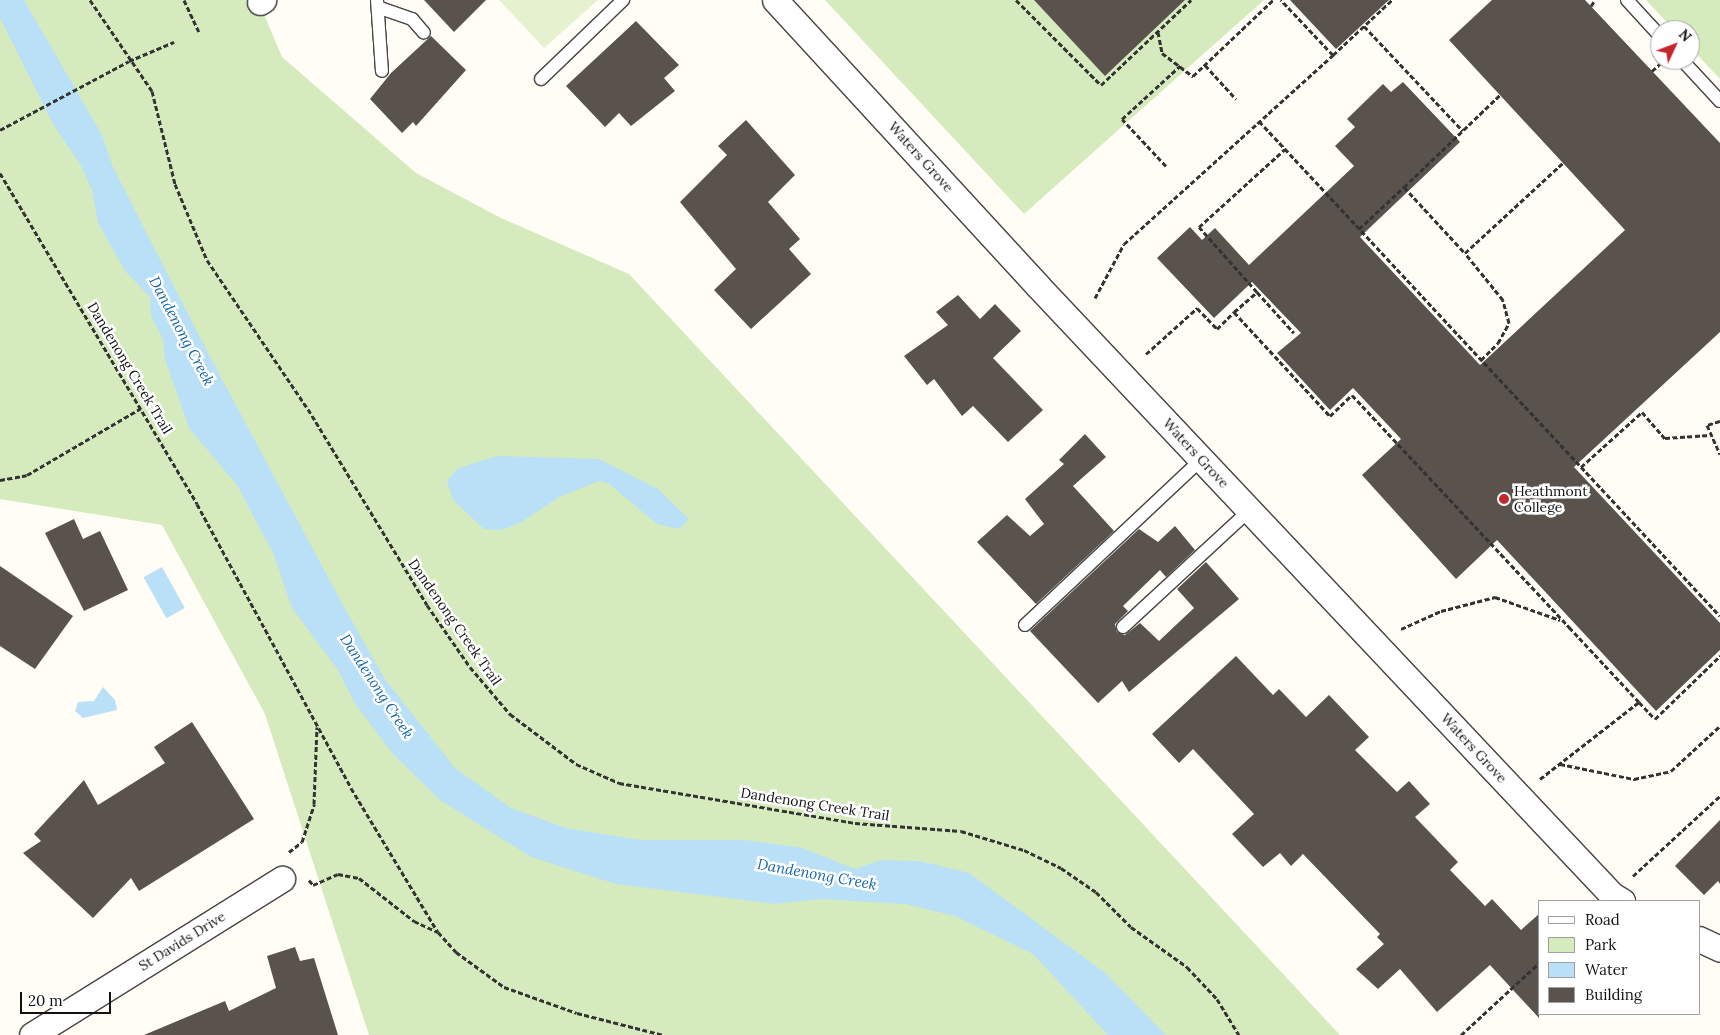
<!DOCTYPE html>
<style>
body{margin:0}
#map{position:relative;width:1720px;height:1035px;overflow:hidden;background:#fffdf5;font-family:Lora,serif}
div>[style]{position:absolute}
.green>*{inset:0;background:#d5ebbd}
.pitch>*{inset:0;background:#e6f2cf}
.water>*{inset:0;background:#b9e0f7;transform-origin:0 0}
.building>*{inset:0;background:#5a524d}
.path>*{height:3px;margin-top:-1.5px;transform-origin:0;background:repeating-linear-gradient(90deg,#333 0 5px,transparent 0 7.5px)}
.roads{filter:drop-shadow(1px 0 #444) drop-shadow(-1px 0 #444) drop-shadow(0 1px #444) drop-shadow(0 -1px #444)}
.lane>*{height:12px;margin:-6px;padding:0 6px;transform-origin:6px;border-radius:6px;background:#fff}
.street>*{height:25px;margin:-12.5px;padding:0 12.5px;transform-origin:12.5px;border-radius:12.5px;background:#fff}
.dots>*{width:14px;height:14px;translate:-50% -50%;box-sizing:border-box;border:2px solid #fff;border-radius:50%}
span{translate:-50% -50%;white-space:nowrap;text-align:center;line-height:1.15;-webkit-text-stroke:5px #fff;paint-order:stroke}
.street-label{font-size:14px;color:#111}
.poi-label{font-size:14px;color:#111}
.left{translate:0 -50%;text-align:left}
.water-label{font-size:15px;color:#1768a6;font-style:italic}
.legend{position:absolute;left:1538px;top:900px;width:162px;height:115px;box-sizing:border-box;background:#fff;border:1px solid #a0a0a0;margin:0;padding:6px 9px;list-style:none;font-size:15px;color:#111}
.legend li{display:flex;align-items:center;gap:10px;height:25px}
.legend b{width:25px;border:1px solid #a0a0a0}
.north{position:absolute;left:1650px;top:20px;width:50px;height:50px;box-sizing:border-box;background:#fff;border:1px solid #a0a0a0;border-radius:50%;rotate:47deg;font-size:14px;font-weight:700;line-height:20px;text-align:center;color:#111}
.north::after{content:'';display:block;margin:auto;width:18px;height:22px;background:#c4262e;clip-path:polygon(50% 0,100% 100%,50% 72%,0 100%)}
.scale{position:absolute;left:20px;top:992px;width:91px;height:22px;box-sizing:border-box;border:2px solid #111;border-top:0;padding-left:6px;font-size:15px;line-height:18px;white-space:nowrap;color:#111;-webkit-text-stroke:4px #fff;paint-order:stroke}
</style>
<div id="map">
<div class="green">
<div style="clip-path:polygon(0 0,258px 0,282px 57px,416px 173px,501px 218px,629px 274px,1340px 1035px,369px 1035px,265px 714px,162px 525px,0 499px)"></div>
<div style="clip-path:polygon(825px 0,1264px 0,1024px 214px)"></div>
<div style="clip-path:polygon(1646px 0,1720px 0,1720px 79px,1690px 47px,1690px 30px,1674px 30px)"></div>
</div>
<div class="pitch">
<div style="clip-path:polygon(499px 0,598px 0,544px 48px)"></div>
</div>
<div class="water">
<div style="clip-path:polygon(0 0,24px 0,102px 135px,113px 167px,207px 351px,343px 605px,384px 678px,455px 768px,511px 808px,566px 828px,640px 840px,745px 840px,803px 848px,855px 869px,881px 860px,920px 861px,969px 873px,1104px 972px,1166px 1035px,1108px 1035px,1033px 954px,955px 916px,905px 904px,821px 899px,775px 904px,616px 884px,531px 857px,440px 800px,393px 754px,354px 702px,338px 670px,292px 608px,274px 555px,237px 485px,189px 428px,165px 359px,163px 339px,151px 316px,150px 297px,125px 271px,98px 223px,92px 190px,80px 164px,53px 124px,0 18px)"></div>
<div style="clip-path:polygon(498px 456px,599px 459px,658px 489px,689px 519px,679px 529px,657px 524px,608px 483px,599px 481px,559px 497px,520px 523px,501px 530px,484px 529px,453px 500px,447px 481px,458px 468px)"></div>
<div style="left:162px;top:567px;width:47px;height:21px;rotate:61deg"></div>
<div style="clip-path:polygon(103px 687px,115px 700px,117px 710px,83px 718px,75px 711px,78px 702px,94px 701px)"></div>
</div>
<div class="building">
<div style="clip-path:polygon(424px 0,486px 0,454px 32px)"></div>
<div style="clip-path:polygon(1034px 0,1185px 0,1105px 76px)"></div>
<div style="clip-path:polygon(1290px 0,1389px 0,1336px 49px)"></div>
<div style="clip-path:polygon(1492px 0,1585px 0,1720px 143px,1720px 332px,1574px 467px,1720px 623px,1720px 650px,1656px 711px,1497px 540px,1456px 579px,1362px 475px,1401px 439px,1353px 388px,1330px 410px,1277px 353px,1301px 333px,1252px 282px,1214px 318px,1157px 258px,1190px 227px,1202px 240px,1215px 228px,1249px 265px,1354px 166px,1335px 146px,1355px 127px,1347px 119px,1383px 84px,1391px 92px,1403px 82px,1460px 142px,1360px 237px,1480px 365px,1625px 230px,1449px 40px)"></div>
<div style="clip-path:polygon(636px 21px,679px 65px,664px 78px,675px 91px,631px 126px,619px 113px,605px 127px,566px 86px)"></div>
<div style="clip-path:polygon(431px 36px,466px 70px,416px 126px,413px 122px,402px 133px,370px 99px,391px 73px)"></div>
<div style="clip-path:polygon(746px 120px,795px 175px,768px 202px,800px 239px,789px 249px,811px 274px,751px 329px,714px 290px,736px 269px,680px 202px,727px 155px,718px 146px)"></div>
<div style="clip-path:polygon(958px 295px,980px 319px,995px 304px,1021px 331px,993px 358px,1043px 410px,1008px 442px,973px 406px,962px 416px,934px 379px,927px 385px,904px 356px,948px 325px,936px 312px)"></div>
<div style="clip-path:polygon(1085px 434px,1106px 457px,1073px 486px,1114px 531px,1036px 604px,977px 542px,1007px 515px,1030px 536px,1044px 524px,1025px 499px,1064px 464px,1059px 460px)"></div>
<div style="clip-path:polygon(74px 519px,83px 539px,100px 531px,128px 590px,84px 611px,45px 533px)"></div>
<div style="clip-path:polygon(1175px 526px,1195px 550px,1166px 577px,1160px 570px,1123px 606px,1128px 611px,1115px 624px,1117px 632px,1125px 635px,1140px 623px,1159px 641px,1194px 608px,1177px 589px,1206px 562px,1239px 599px,1129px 692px,1122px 681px,1098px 703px,1030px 631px,1139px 529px,1158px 542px)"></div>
<div style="clip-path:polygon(0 566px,73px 616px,35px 669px,0 646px)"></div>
<div style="clip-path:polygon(1236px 656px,1273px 695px,1279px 689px,1306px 717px,1329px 695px,1369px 737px,1355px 750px,1397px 792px,1409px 781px,1430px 804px,1415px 817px,1458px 862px,1450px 870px,1485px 906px,1492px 899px,1521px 930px,1539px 914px,1539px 1018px,1490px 965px,1437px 1012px,1400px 969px,1378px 989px,1356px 969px,1384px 944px,1377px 937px,1380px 934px,1303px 854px,1291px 866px,1280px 853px,1263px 867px,1232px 834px,1254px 814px,1193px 749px,1179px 763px,1152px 734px)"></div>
<div style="clip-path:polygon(192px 722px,254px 819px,139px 891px,131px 878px,93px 918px,23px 853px,41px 841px,34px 834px,84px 780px,98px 805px,165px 763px,154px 747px)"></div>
<div style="clip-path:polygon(1720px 820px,1720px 884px,1718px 881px,1704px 895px,1675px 866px)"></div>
<div style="clip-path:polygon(295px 947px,300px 961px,314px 958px,338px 1035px,144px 1035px,225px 1001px,229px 1011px,276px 988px,267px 956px)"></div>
</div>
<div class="path">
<div style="left:90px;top:0;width:110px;rotate:55.7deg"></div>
<div style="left:152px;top:91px;width:96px;rotate:76.1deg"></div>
<div style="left:175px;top:184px;width:82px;rotate:67.2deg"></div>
<div style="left:207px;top:260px;width:180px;rotate:55.9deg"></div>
<div style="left:308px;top:409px;width:229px;rotate:58.7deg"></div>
<div style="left:427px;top:605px;width:75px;rotate:55.3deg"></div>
<div style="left:470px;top:667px;width:62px;rotate:49.6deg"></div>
<div style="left:510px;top:714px;width:83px;rotate:37.1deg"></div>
<div style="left:576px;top:764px;width:47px;rotate:23.8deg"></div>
<div style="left:619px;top:783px;width:239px;rotate:9.6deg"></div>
<div style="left:855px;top:823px;width:106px;rotate:4.3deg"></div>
<div style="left:961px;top:831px;width:66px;rotate:16.8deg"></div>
<div style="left:1024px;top:850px;width:41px;rotate:25.9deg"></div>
<div style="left:1061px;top:868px;width:42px;rotate:34.4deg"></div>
<div style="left:1096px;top:892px;width:49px;rotate:45deg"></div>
<div style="left:1131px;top:927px;width:69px;rotate:35.5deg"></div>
<div style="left:1187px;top:967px;width:44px;rotate:46.8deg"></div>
<div style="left:1217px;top:999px;width:42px;rotate:58.6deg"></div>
<div style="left:184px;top:0;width:35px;rotate:65deg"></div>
<div style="left:1016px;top:0;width:120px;rotate:45deg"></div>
<div style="left:1101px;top:85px;width:124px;rotate:-43.4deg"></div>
<div style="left:1591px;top:6px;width:7px;rotate:-56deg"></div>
<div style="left:1364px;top:26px;width:144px;rotate:46.7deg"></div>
<div style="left:1158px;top:32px;width:21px;rotate:79deg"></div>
<div style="left:1162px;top:53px;width:39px;rotate:37deg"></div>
<div style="left:1193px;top:76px;width:110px;rotate:-43.5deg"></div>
<div style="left:1333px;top:55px;width:81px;rotate:-43deg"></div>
<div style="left:1205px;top:65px;width:46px;rotate:47.6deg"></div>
<div style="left:1652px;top:71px;width:13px;rotate:-42deg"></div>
<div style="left:1259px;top:121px;width:676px;rotate:47.04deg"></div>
<div style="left:0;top:130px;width:146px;rotate:-28.1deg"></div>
<div style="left:129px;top:61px;width:49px;rotate:-22.9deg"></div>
<div style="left:1166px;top:166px;width:64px;rotate:-133.1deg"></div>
<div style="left:1122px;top:119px;width:79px;rotate:-42.4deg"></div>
<div style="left:0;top:173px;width:385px;rotate:59.2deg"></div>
<div style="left:197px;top:504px;width:323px;rotate:61.5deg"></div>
<div style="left:351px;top:788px;width:168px;rotate:58.9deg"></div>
<div style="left:438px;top:932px;width:27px;rotate:48deg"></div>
<div style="left:456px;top:952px;width:59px;rotate:36.1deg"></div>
<div style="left:504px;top:987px;width:77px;rotate:19.6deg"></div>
<div style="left:577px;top:1013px;width:89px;rotate:14.3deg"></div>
<div style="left:1404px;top:187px;width:133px;rotate:-43.8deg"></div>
<div style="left:1359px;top:229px;width:62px;rotate:-43deg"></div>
<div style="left:1404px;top:187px;width:90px;rotate:47.3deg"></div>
<div style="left:1257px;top:292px;width:87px;rotate:-131.7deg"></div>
<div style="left:1199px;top:227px;width:116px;rotate:-42.2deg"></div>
<div style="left:1095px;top:298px;width:61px;rotate:-61.8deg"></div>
<div style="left:1124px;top:244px;width:282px;rotate:-42.1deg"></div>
<div style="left:1333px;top:55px;width:76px;rotate:-133.4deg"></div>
<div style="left:1234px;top:312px;width:30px;rotate:-41deg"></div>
<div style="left:1257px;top:292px;width:55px;rotate:47.9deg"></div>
<div style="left:1146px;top:354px;width:69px;rotate:-42deg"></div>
<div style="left:1197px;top:308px;width:29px;rotate:46deg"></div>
<div style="left:1217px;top:329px;width:24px;rotate:-45deg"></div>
<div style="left:1234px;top:312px;width:142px;rotate:47.3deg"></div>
<div style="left:1330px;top:416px;width:30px;rotate:-44deg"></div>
<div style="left:1352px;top:395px;width:319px;rotate:46.9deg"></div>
<div style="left:1481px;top:360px;width:24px;rotate:-45deg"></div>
<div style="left:1498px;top:343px;width:23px;rotate:-61deg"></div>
<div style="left:1509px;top:323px;width:24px;rotate:-105deg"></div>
<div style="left:1503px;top:300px;width:60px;rotate:-129deg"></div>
<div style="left:1465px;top:253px;width:133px;rotate:-42.6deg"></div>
<div style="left:1720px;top:421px;width:14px;rotate:163deg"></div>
<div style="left:1707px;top:425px;width:32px;rotate:66deg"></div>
<div style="left:1581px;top:467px;width:82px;rotate:-42deg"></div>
<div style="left:1642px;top:412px;width:35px;rotate:49deg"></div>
<div style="left:1665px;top:438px;width:45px;rotate:-3.8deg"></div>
<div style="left:0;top:480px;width:27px;rotate:-10deg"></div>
<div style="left:27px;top:475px;width:132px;rotate:-30.4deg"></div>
<div style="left:1401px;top:629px;width:44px;rotate:-24.2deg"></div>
<div style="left:1441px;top:611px;width:56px;rotate:-14.5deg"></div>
<div style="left:1495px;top:597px;width:69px;rotate:19.5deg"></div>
<div style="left:1639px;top:702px;width:23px;rotate:47deg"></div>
<div style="left:1655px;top:719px;width:91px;rotate:-44.1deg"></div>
<div style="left:1560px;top:764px;width:76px;rotate:11.5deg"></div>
<div style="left:1634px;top:779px;width:38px;rotate:-12deg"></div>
<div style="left:1671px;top:771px;width:67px;rotate:-42.6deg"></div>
<div style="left:1540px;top:779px;width:125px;rotate:-37.9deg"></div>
<div style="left:1639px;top:702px;width:103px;rotate:-133deg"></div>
<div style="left:289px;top:852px;width:16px;rotate:-38deg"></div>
<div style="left:302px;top:842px;width:40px;rotate:-72deg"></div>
<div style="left:314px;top:804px;width:77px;rotate:-87.8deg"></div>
<div style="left:1633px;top:876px;width:118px;rotate:-42.6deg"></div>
<div style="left:309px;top:880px;width:6px;rotate:51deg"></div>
<div style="left:313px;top:885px;width:27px;rotate:-24deg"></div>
<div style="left:338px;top:874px;width:21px;rotate:11deg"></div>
<div style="left:359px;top:878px;width:70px;rotate:38deg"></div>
<div style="left:414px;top:921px;width:26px;rotate:25deg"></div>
<div style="left:1461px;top:1035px;width:106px;rotate:-42.7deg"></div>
</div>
<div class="roads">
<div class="lane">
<div style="left:377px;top:0;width:71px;rotate:86deg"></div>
<div style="left:1627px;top:0;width:49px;rotate:47.5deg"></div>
<div style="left:380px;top:8px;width:34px;rotate:19deg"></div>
<div style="left:412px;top:19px;width:18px;rotate:49deg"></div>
<div style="left:1682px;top:60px;width:56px;rotate:47.2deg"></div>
<div style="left:541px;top:79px;width:114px;rotate:-43.9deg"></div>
<div style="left:1025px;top:625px;width:243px;rotate:-43.2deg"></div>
<div style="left:1123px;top:627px;width:173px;rotate:-42.7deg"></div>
</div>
<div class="street">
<div style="left:775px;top:0;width:387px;rotate:47.4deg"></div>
<div style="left:1037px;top:285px;width:838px;rotate:46.69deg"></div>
<div style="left:1612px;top:895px;width:12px;rotate:31deg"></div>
<div style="left:260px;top:2px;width:4px;rotate:-34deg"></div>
<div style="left:1699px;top:939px;width:23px;rotate:25deg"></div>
<div style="left:32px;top:1035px;width:295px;rotate:-32deg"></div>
</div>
</div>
<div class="dots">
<div style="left:1504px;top:499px;background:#c4262e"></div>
</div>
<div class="street-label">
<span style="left:921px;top:157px;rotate:48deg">Waters Grove</span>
<span style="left:130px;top:368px;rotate:59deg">Dandenong Creek Trail</span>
<span style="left:1196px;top:453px;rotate:47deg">Waters Grove</span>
<span style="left:455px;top:622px;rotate:55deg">Dandenong Creek Trail</span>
<span style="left:1474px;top:748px;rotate:47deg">Waters Grove</span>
<span style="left:815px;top:804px;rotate:9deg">Dandenong Creek Trail</span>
<span style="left:182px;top:941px;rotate:-32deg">St Davids Drive</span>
</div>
<div class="poi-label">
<span class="left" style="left:1514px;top:499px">Heathmont<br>College</span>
</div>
<div class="water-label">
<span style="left:182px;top:331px;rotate:62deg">Dandenong Creek</span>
<span style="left:377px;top:686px;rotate:57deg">Dandenong Creek</span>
<span style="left:817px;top:874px;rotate:10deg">Dandenong Creek</span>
</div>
<ul class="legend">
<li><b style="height:6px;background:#fff"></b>Road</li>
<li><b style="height:14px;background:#d5ebbd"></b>Park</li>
<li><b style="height:14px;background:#b9e0f7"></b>Water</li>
<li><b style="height:14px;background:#5a524d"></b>Building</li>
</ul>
<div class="north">N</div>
<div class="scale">20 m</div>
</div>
